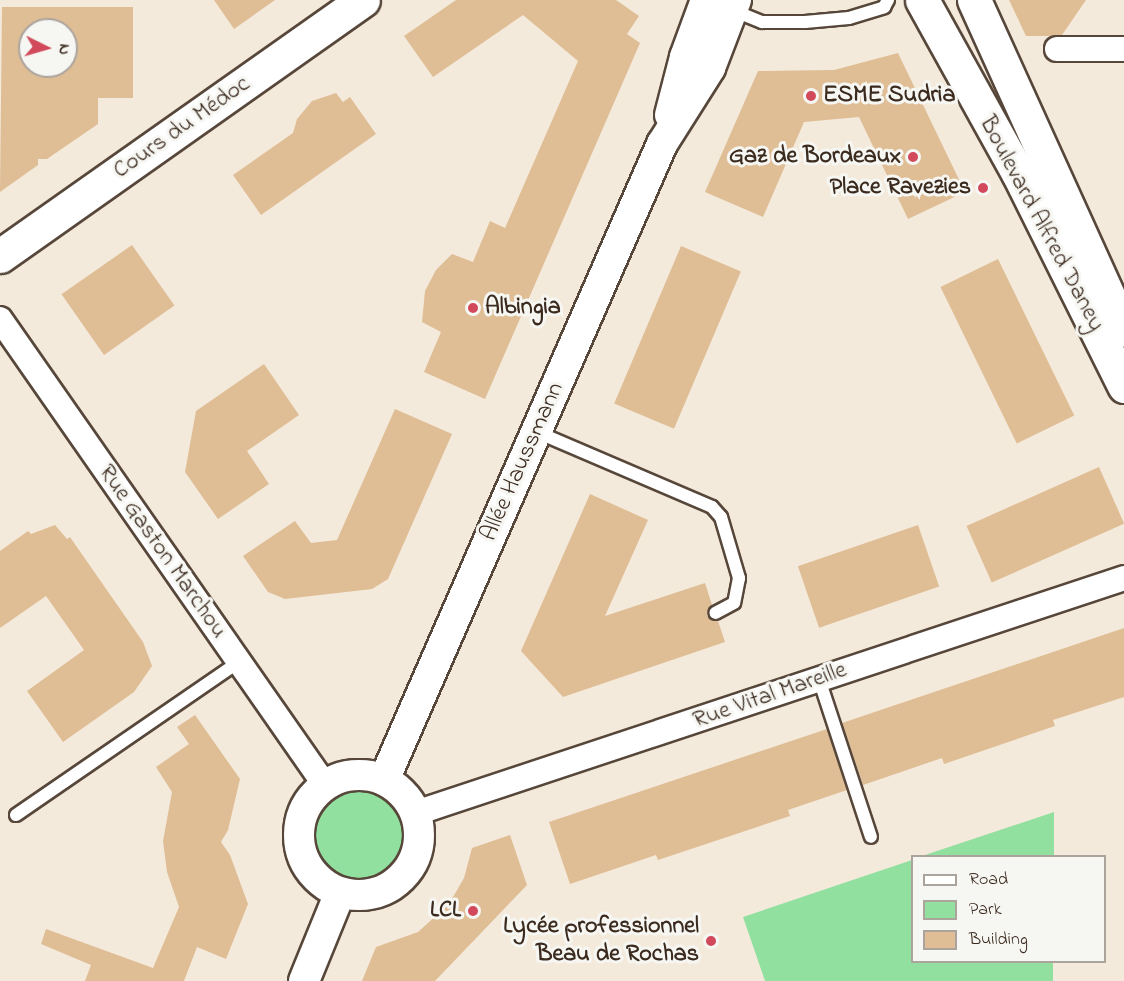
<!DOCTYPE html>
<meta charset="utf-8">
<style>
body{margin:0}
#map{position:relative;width:1124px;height:981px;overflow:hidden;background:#f4eadb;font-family:"Indie Flower",sans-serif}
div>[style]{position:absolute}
.green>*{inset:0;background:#92e09f}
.round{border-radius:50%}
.building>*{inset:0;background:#dfbd95;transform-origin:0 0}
.roads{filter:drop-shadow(2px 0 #57473a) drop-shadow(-2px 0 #57473a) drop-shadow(0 2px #57473a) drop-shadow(0 -2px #57473a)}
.service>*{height:12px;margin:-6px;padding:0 6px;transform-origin:6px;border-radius:6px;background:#fff}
.minor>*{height:24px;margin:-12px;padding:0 12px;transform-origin:12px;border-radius:12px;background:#fff}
.tertiary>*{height:30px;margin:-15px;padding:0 15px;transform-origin:15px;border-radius:15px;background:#fff}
.tertiary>.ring{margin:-15px;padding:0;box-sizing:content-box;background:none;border:30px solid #fff;border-radius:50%}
.secondary>*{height:33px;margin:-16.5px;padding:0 16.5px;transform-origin:16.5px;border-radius:16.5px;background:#fff}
.primary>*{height:33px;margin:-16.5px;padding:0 16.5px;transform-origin:16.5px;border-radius:16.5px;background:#fff}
.dots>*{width:16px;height:16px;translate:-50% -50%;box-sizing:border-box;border:3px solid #f6f6f2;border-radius:50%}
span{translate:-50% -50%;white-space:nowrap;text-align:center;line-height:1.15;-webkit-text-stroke:6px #f6f6f2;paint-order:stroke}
.poi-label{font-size:24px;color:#3b2a1e;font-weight:700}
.left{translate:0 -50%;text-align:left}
.right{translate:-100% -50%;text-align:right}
.street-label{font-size:24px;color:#3b2a1e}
.legend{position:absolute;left:911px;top:855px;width:195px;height:108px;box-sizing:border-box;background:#f6f6f2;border:2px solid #aba49d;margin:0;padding:8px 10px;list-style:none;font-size:18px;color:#3b2a1e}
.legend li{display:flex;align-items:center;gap:12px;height:30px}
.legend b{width:30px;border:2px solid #aba49d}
.north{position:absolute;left:18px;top:18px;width:60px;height:60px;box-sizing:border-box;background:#f6f6f2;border:2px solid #aba49d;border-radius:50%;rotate:95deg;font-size:16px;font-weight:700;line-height:24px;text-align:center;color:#3b2a1e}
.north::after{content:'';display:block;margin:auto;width:21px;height:27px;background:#d1495b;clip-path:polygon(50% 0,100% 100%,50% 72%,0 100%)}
</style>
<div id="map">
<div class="green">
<div class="round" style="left:311px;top:788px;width:94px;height:94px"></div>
<div style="clip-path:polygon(1054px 812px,1054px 856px,922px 856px)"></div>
<div style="clip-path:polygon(912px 860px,912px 962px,1053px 962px,1053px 981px,765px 981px,743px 917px)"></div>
</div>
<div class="building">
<div style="clip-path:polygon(214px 0,275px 0,234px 29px)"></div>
<div style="clip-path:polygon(456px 0,616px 0,639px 16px,627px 34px,640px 43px,485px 399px,424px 372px,441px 332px,422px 322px,425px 291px,436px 270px,452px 254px,473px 262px,490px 221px,505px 228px,578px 61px,523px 15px,433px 77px,404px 36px)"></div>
<div style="clip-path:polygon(1009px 0,1086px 0,1062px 35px,1050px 36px,1026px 36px)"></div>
<div style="clip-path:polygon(evenodd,2px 7px,133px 7px,133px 98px,98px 98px,98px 124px,47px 159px,38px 159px,38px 165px,0 192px,2px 7px,30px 30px,66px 30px,66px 66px,30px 66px,30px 30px)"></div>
<div style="clip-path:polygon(898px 53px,965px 192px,908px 219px,859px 117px,804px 122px,763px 217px,705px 192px,758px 71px,834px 70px)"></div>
<div style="clip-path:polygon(336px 93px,343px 102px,350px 97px,376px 134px,261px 215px,233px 175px,293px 133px,297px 119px,312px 101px)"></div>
<div style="left:132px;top:245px;width:74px;height:86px;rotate:55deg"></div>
<div style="left:681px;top:246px;width:65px;height:171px;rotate:23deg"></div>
<div style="left:998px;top:259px;width:174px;height:64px;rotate:64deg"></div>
<div style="clip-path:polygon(264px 364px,299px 415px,247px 451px,269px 484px,218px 519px,185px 472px,196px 411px)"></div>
<div style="clip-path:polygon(395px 409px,452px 434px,388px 579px,372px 589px,285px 599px,268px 592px,243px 556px,295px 521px,311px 543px,337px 540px)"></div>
<div style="left:1099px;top:467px;width:62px;height:145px;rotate:66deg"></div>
<div style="clip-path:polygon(590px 494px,648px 520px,605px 616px,705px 583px,712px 605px,707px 616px,718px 621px,725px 642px,563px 697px,521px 651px)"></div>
<div style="clip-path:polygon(55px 525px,67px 539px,70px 537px,143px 642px,152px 666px,134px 692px,63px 742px,27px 691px,84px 650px,46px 596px,0 628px,0 551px,28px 531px,31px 534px)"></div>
<div style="left:918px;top:525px;width:65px;height:127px;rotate:71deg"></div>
<div style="clip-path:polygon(1124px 628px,1124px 697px,1053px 720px,1055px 726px,944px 764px,942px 758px,863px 785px,842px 723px)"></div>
<div style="clip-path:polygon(195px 715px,240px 779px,228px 830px,221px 842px,230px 855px,248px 904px,226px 959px,197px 947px,184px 981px,85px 981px,91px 965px,41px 944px,46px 929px,153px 968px,179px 907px,167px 872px,163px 841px,172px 792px,156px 767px,189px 744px,177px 727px)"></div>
<div style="clip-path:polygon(827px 729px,847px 790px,788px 810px,790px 816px,658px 860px,656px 855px,570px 884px,549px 822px)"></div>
<div style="clip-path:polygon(510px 835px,527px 885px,435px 981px,362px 981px,376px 947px,418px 932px,449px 904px,464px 878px,472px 848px)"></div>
</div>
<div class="roads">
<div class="service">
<div style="left:739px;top:4px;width:10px;rotate:73deg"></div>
<div style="left:742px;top:14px;width:22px;rotate:22deg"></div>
<div style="left:762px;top:22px;width:43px"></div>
<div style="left:805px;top:22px;width:44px;rotate:-5.2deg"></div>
<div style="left:849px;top:18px;width:37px;rotate:-17deg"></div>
<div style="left:884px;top:7px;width:8px;rotate:-60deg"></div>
<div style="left:537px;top:432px;width:190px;rotate:23.2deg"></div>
<div style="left:712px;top:507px;width:13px;rotate:48deg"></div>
<div style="left:721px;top:517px;width:64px;rotate:73.6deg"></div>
<div style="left:739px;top:578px;width:25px;rotate:101deg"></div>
<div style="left:734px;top:603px;width:21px;rotate:152deg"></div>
<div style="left:819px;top:679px;width:166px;rotate:71.8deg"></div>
<div style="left:16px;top:815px;width:270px;rotate:-34.5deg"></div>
</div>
<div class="minor">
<div style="left:1057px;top:49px;width:67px"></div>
<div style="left:0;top:319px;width:568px;rotate:55.11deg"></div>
<div style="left:416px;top:813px;width:746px;rotate:-18.36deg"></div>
</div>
<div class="tertiary">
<div style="left:670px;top:115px;width:60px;rotate:-75.5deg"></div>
<div style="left:685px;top:57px;width:61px;rotate:-69.8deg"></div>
<div class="ring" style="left:299px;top:775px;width:90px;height:90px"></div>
<div style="left:384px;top:780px;width:694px;rotate:-66.39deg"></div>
<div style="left:662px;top:144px;width:90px;rotate:-57.7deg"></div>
<div style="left:710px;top:68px;width:73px;rotate:-69.1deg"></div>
<div style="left:304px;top:981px;width:95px;rotate:-67.8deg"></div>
</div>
<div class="secondary">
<div style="left:0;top:256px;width:444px;rotate:-35.2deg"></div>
</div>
<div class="primary">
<div style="left:922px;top:0;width:198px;rotate:61deg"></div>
<div style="left:1018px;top:173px;width:238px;rotate:63.5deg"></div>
<div style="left:974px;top:0;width:362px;rotate:65.6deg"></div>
</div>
</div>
<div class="dots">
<div style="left:811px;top:96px;background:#d1495b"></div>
<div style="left:913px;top:157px;background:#d1495b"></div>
<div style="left:983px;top:188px;background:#d1495b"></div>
<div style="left:473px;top:308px;background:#d1495b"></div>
<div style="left:473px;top:911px;background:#d1495b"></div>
<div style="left:711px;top:941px;background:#d1495b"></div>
</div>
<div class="poi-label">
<span class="left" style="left:823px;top:96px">ESME Sudria</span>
<span class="right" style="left:901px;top:157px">Gaz de Bordeaux</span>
<span class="right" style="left:971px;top:188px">Place Ravezies</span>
<span class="left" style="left:485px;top:308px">Albingia</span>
<span class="right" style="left:461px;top:911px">LCL</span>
<span class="right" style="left:699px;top:941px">Lycée professionnel<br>Beau de Rochas</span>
</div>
<div class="street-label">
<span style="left:182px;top:128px;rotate:-35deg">Cours du Médoc</span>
<span style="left:1041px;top:224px;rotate:62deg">Boulevard Alfred Daney</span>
<span style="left:523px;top:462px;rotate:-66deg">Allée Haussmann</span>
<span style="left:162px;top:552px;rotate:55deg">Rue Gaston Marchou</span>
<span style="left:770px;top:696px;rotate:-19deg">Rue Vital Mareille</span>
</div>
<ul class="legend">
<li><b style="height:8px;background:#fff"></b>Road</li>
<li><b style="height:16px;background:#92e09f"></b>Park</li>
<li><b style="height:16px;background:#dfbd95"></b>Building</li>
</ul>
<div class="north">N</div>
</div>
